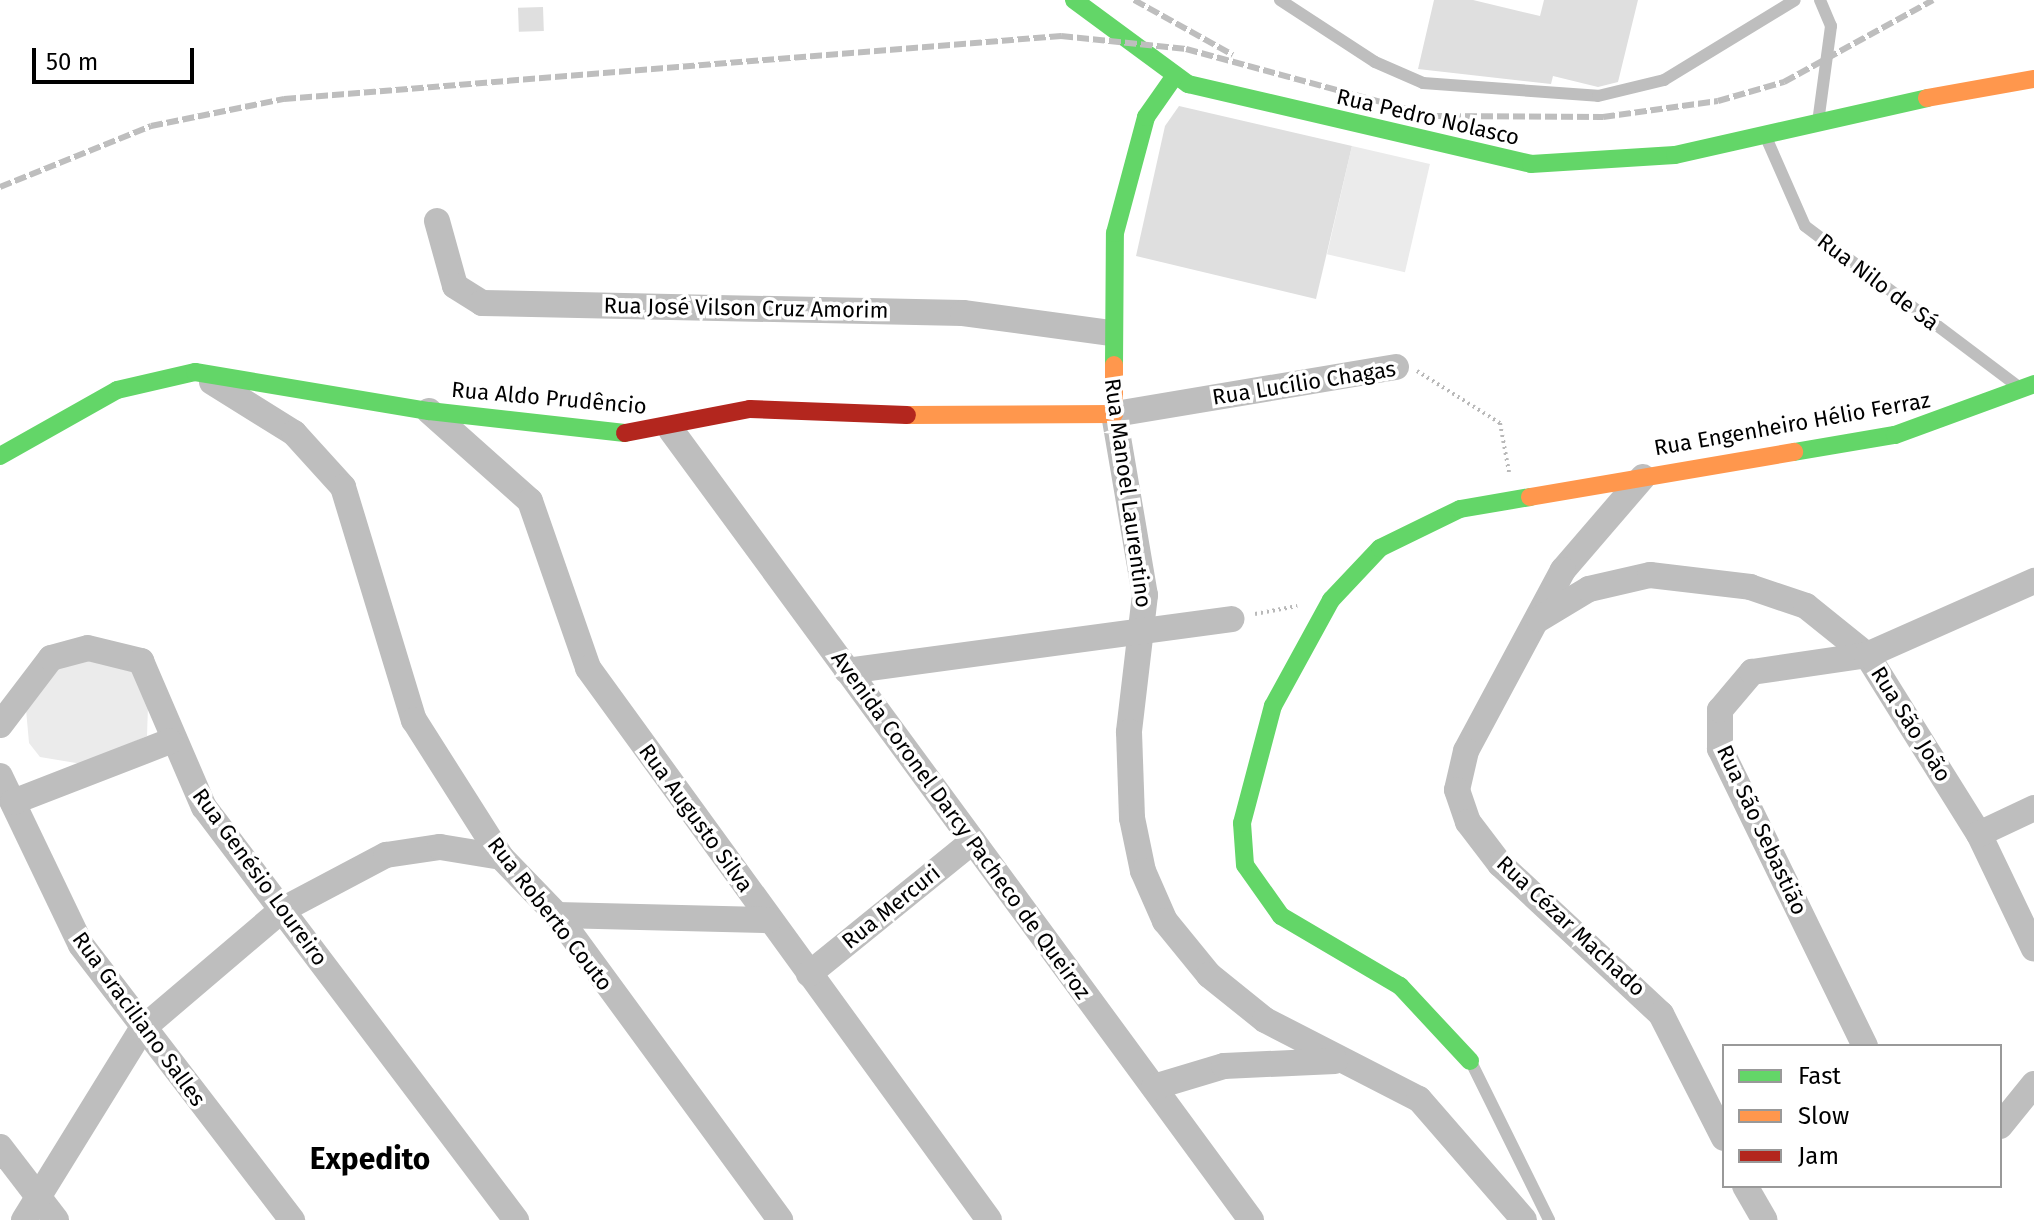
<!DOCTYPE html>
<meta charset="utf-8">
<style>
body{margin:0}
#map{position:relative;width:2034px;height:1220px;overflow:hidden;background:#fff;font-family:"Fira Sans",sans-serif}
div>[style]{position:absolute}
.green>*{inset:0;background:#ebebeb;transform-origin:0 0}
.building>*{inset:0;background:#dfdfdf;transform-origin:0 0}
.path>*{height:4px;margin-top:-2px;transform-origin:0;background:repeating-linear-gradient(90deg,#b9b9b9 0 2px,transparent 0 6px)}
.lane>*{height:12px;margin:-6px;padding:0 6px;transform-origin:6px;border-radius:6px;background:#bebebe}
.street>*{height:26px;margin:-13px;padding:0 13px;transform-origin:13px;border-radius:13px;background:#bebebe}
.fast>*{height:18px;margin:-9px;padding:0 9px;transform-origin:9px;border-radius:9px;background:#63d668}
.slow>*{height:18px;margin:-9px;padding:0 9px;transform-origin:9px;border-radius:9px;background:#ff974d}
.jam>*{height:18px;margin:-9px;padding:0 9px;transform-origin:9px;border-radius:9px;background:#b3261e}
.rail>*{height:6px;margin-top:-3px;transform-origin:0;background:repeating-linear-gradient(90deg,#bebebe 0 12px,transparent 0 16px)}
span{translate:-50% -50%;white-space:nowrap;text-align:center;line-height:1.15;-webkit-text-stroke:7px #fff;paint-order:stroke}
.street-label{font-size:22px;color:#000}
.district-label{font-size:30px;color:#000;font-weight:700}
.legend{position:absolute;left:1722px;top:1044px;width:280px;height:144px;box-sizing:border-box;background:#fff;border:2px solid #999;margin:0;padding:10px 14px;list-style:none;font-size:24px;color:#000}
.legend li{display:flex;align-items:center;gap:16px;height:40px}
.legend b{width:40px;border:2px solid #999}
.scale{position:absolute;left:32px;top:48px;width:162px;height:36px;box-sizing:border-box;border:4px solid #000;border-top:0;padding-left:10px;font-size:24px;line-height:28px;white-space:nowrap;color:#000;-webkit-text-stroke:6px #fff;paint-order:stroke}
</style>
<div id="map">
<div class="green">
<div style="left:1352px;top:146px;width:80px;height:111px;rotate:13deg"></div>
<div style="clip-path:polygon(58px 659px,130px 664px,148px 706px,147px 736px,82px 764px,40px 757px,29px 743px,26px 709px)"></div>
</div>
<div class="building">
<div style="clip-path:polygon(1434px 0,1473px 0,1540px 16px,1544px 0,1638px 0,1618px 82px,1598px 87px,1553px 76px,1551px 84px,1418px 69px)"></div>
<div style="left:543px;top:7px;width:24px;height:25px;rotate:88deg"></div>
<div style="clip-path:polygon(1179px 106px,1352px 146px,1316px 299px,1136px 256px,1165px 126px)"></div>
</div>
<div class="path">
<div style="left:1417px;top:371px;width:98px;rotate:32.1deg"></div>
<div style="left:1500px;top:423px;width:50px;rotate:79.6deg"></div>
<div style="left:1255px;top:614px;width:43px;rotate:-10.8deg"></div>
</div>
<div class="lane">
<div style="left:1280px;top:0;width:113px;rotate:33.1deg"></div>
<div style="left:1375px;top:62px;width:52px;rotate:23.6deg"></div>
<div style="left:1423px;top:83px;width:175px;rotate:4.2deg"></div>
<div style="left:1598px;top:96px;width:68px;rotate:-13.6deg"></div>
<div style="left:1664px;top:80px;width:153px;rotate:-31.4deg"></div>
<div style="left:1819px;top:115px;width:90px;rotate:-82.3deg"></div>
<div style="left:1831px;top:26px;width:28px;rotate:-113deg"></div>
<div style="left:1765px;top:135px;width:99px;rotate:66.3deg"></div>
<div style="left:1805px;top:226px;width:266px;rotate:37deg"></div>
<div style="left:1472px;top:1064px;width:174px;rotate:63.7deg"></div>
</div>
<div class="street">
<div style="left:437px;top:221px;width:67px;rotate:74.5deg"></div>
<div style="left:455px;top:286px;width:32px;rotate:32deg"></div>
<div style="left:482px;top:303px;width:481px;rotate:1.2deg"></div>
<div style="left:963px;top:313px;width:148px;rotate:7.7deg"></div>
<div style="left:1396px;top:367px;width:286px;rotate:170.5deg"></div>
<div style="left:1114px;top:414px;width:184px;rotate:80.3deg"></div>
<div style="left:1145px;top:595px;width:138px;rotate:96.7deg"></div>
<div style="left:1129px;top:732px;width:86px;rotate:88deg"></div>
<div style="left:1132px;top:818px;width:54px;rotate:78.3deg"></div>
<div style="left:1143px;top:871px;width:55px;rotate:66.3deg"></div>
<div style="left:1165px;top:921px;width:70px;rotate:50.8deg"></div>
<div style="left:1209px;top:975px;width:72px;rotate:38.8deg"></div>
<div style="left:1265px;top:1020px;width:173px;rotate:27.2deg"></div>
<div style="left:1419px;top:1099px;width:160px;rotate:49deg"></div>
<div style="left:212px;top:382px;width:97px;rotate:31.9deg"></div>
<div style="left:294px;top:433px;width:73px;rotate:47.8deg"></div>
<div style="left:343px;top:487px;width:244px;rotate:73.1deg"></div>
<div style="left:414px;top:720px;width:162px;rotate:57.6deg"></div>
<div style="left:501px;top:857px;width:81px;rotate:46deg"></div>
<div style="left:557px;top:915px;width:378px;rotate:53.8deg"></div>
<div style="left:429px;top:411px;width:135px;rotate:41.7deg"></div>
<div style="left:530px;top:501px;width:177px;rotate:70.8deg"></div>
<div style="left:588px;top:668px;width:682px;rotate:54deg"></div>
<div style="left:671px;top:430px;width:980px;rotate:53.71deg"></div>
<div style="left:1643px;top:477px;width:123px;rotate:130.7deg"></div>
<div style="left:1563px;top:570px;width:205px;rotate:118.2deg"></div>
<div style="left:1466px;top:751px;width:40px;rotate:103deg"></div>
<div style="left:1457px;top:790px;width:34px;rotate:71deg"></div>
<div style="left:1468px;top:822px;width:53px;rotate:52.7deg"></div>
<div style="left:1500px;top:864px;width:220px;rotate:43deg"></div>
<div style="left:1661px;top:1014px;width:139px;rotate:63.1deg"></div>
<div style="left:1539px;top:619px;width:58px;rotate:-31deg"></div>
<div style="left:1589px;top:589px;width:63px;rotate:-12.9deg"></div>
<div style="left:1650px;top:575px;width:101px;rotate:6.8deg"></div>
<div style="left:1750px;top:587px;width:59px;rotate:18.7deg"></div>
<div style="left:1806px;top:606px;width:78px;rotate:38.8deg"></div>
<div style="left:1867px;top:655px;width:211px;rotate:58deg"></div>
<div style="left:1979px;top:834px;width:127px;rotate:64.4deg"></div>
<div style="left:847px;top:671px;width:388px;rotate:-7.7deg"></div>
<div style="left:0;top:725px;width:84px;rotate:-52.7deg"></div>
<div style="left:51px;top:658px;width:38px;rotate:-15deg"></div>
<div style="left:88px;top:648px;width:55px;rotate:13.8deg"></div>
<div style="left:141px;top:661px;width:159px;rotate:66.7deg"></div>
<div style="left:204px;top:807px;width:518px;rotate:52.93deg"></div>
<div style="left:0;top:776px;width:187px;rotate:64.4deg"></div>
<div style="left:81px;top:945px;width:347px;rotate:52.5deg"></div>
<div style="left:13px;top:802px;width:168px;rotate:-21.2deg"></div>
<div style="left:1979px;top:834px;width:61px;rotate:-25.3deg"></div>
<div style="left:557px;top:915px;width:212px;rotate:1.4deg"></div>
<div style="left:809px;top:974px;width:211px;rotate:-39deg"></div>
<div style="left:1865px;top:1046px;width:331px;rotate:-116deg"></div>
<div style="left:1720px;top:749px;width:39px;rotate:-90deg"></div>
<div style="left:1720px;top:710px;width:50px;rotate:-49.9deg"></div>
<div style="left:1752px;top:672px;width:116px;rotate:-8.4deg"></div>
<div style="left:1867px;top:655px;width:183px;rotate:-23.9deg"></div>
<div style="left:1154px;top:1087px;width:73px;rotate:-16.7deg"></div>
<div style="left:1224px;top:1066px;width:111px;rotate:-2.6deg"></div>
<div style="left:2000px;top:1126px;width:54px;rotate:-51deg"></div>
<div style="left:0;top:1147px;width:92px;rotate:52.5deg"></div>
<div style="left:1745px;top:1186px;width:39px;rotate:60deg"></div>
<div style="left:24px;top:1220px;width:225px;rotate:-58.3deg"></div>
<div style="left:142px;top:1029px;width:184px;rotate:-40.4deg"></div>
<div style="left:282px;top:910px;width:118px;rotate:-27.9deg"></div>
<div style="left:386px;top:855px;width:55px;rotate:-8.4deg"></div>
<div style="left:440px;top:847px;width:62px;rotate:9.3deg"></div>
</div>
<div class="fast">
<div style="left:1074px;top:0;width:142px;rotate:36.4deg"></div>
<div style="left:1188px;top:84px;width:352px;rotate:13.1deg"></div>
<div style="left:1531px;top:164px;width:144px;rotate:-3.6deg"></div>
<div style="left:1675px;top:155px;width:258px;rotate:-12.7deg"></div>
<div style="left:1114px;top:365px;width:132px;rotate:-89.6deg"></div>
<div style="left:1115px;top:233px;width:120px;rotate:-75deg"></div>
<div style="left:1146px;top:117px;width:49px;rotate:-55deg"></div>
<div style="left:1794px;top:452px;width:102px;rotate:-9.6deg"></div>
<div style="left:1895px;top:435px;width:148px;rotate:-20.1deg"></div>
<div style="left:0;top:456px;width:134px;rotate:-29.4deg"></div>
<div style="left:117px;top:390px;width:80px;rotate:-13deg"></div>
<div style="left:195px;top:372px;width:237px;rotate:9.5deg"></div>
<div style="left:429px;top:411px;width:197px;rotate:6.4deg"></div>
<div style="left:1470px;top:1061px;width:103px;rotate:-133deg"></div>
<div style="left:1400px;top:986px;width:138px;rotate:-149.5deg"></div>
<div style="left:1281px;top:916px;width:62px;rotate:-125.2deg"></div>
<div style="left:1245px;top:865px;width:42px;rotate:-94.1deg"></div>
<div style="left:1242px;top:823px;width:121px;rotate:-75.2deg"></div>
<div style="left:1273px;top:706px;width:121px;rotate:-61.3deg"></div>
<div style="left:1331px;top:600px;width:71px;rotate:-46.7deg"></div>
<div style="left:1380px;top:548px;width:89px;rotate:-26deg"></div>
<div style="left:1460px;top:509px;width:71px;rotate:-9.7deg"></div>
</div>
<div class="slow">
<div style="left:1927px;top:98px;width:109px;rotate:-10.1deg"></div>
<div style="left:907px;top:415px;width:207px;rotate:-0.3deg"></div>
<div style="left:1114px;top:414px;width:49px;rotate:-90deg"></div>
<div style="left:1530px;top:497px;width:268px;rotate:-9.7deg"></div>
</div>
<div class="jam">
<div style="left:625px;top:433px;width:127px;rotate:-10.9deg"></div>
<div style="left:750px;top:409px;width:157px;rotate:2.2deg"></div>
</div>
<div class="rail">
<div style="left:1134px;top:0;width:113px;rotate:29.1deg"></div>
<div style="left:0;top:187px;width:163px;rotate:-22deg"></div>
<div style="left:151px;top:126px;width:136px;rotate:-11.5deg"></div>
<div style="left:284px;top:99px;width:780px;rotate:-4.64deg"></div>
<div style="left:1061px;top:36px;width:126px;rotate:5.9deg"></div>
<div style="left:1186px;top:49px;width:256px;rotate:15.2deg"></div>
<div style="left:1433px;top:116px;width:170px;rotate:0.3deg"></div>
<div style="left:1603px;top:117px;width:116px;rotate:-7.9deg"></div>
<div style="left:1718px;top:101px;width:69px;rotate:-16.1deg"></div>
<div style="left:1784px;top:82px;width:170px;rotate:-28.8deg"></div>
</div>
<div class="street-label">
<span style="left:1428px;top:117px;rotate:13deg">Rua Pedro Nolasco</span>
<span style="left:1878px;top:282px;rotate:37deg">Rua Nilo de Sá</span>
<span style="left:746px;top:308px;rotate:1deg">Rua José Vilson Cruz Amorim</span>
<span style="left:1304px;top:383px;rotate:-9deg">Rua Lucílio Chagas</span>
<span style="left:549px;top:398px;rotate:5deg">Rua Aldo Prudêncio</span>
<span style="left:1792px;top:424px;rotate:-10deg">Rua Engenheiro Hélio Ferraz</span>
<span style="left:1128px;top:493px;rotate:82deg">Rua Manoel Laurentino</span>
<span style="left:1911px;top:724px;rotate:58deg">Rua São João</span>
<span style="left:696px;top:818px;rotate:54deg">Rua Augusto Silva</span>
<span style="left:961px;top:825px;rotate:54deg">Avenida Coronel Darcy Pacheco de Queiroz</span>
<span style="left:1762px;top:830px;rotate:65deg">Rua São Sebastião</span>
<span style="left:260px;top:877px;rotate:54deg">Rua Genésio Loureiro</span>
<span style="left:891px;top:907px;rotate:-39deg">Rua Mercuri</span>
<span style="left:550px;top:914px;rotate:52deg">Rua Roberto Couto</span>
<span style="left:1571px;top:926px;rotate:43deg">Rua Cézar Machado</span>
<span style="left:139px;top:1019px;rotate:54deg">Rua Graciliano Salles</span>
</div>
<div class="district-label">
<span style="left:370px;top:1159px">Expedito</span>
</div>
<ul class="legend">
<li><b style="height:10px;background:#63d668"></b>Fast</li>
<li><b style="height:10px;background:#ff974d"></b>Slow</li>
<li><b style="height:10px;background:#b3261e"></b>Jam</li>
</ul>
<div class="scale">50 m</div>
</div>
